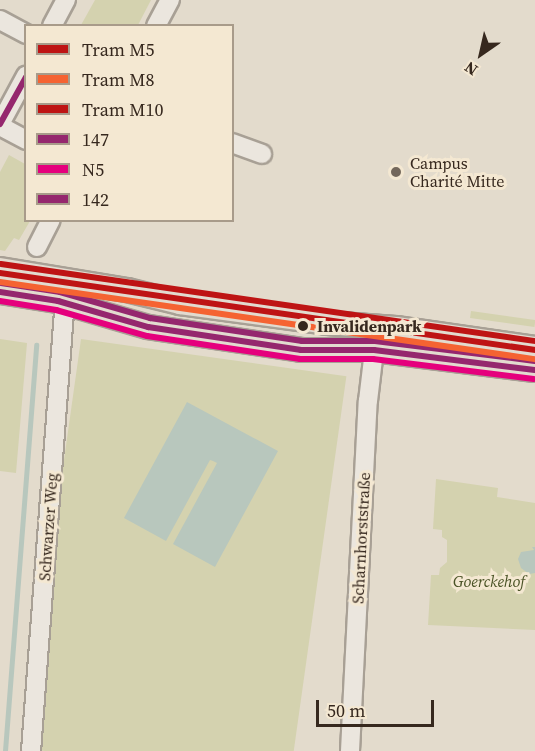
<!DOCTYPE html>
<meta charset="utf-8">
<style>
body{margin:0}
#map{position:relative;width:535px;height:751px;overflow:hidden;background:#e3dbcc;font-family:"Source Serif 4",serif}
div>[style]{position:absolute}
.green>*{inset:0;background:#d4d2af;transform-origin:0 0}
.water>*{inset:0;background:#b8c7bd}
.stream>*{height:4.5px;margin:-2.25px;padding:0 2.25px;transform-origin:2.25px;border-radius:2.25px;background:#b8c7bd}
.roads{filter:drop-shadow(2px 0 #a8a095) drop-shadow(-2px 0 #a8a095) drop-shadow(0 2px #a8a095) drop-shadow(0 -2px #a8a095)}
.minor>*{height:18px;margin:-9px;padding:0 9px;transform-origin:9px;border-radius:9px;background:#ebe6de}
.major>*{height:22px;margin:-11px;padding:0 11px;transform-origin:11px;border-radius:11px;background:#e2dbcf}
.bus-1>*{height:6px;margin:-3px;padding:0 3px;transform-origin:3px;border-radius:3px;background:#95276e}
.bus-2>*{height:6px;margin:-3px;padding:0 3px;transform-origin:3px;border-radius:3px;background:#e5007d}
.bus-3>*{height:6px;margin:-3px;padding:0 3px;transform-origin:3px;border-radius:3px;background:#95276e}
.tram-1>*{height:6px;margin:-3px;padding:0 3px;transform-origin:3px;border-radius:3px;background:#be1414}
.tram-2>*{height:6px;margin:-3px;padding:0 3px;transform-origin:3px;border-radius:3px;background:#f56332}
.tram-3>*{height:6px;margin:-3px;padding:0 3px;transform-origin:3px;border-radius:3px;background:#be1414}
.dots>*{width:16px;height:16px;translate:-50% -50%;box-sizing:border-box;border:3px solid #f4e8d2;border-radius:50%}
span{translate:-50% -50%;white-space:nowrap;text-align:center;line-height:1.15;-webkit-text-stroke:6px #f4e8d2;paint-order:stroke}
.poi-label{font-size:16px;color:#36281e}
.left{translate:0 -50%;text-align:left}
.stop-label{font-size:16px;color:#36281e;font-weight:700}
.street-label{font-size:16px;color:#36281e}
.park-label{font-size:16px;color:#495225;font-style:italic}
.legend{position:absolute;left:24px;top:24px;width:210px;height:198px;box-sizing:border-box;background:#f4e8d2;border:2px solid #a89b8a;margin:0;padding:8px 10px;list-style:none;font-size:18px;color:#36281e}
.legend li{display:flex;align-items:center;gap:12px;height:30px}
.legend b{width:30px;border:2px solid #a89b8a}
.north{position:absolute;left:451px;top:24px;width:60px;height:60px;-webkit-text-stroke:4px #f4e8d2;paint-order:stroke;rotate:214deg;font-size:16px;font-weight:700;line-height:24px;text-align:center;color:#36281e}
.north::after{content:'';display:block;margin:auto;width:21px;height:27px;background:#36281e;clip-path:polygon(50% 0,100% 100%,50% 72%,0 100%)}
.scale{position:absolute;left:316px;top:700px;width:118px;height:27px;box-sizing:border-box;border:3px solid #36281e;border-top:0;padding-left:8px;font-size:18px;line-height:21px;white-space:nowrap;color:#36281e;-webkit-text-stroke:4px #f4e8d2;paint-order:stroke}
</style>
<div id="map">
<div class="green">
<div style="clip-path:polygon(95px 0,151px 0,138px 25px,81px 25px)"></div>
<div style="clip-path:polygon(9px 155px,25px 164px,26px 220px,30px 221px,19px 240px,14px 238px,5px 251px,0 250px,0 172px)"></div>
<div style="left:471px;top:311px;width:65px;height:7px;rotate:8deg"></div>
<div style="clip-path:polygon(0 339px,27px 343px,16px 473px,0 471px)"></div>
<div style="left:81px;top:339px;width:268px;height:413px;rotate:8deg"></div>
<div style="clip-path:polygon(436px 479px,498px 488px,497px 497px,535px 503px,535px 630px,428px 625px,431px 575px,439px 575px,440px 568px,447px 562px,447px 540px,442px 537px,442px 530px,433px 529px)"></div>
</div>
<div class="water">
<div style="clip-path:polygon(187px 402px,278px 451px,215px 567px,173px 544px,217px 463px,213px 461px,210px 460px,166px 541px,124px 518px)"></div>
<div style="clip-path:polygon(532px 547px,535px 547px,535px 573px,529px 574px,521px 568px,518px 559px,521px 552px,534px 550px)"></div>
</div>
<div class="stream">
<div style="left:5px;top:751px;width:407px;rotate:-85.6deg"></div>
</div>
<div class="roads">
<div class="minor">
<div style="left:0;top:20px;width:30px;rotate:28deg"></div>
<div style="left:52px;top:26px;width:30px;rotate:-62deg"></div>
<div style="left:156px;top:26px;width:30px;rotate:-62deg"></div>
<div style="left:0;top:124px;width:55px;rotate:-61.6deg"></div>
<div style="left:0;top:126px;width:30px;rotate:28deg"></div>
<div style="left:232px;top:143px;width:32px;rotate:20deg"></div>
<div style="left:37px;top:247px;width:30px;rotate:-63deg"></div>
<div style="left:31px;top:751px;width:449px;rotate:-85.7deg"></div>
<div style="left:350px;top:751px;width:350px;rotate:-87.1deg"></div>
<div style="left:368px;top:401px;width:76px;rotate:-83.2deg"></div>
</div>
<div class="major">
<div style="left:0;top:269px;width:129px;rotate:9.4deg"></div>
<div style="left:127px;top:290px;width:55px;rotate:13.8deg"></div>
<div style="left:180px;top:303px;width:148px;rotate:7.7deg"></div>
<div style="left:327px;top:323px;width:69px;rotate:4.1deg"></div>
<div style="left:396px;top:328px;width:140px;rotate:8.2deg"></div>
<div style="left:0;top:292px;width:59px;rotate:8.8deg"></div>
<div style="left:58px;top:301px;width:94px;rotate:16.1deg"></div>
<div style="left:148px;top:327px;width:155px;rotate:8.5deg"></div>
<div style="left:301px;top:350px;width:73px"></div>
<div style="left:374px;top:350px;width:162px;rotate:7.1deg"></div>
</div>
</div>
<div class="bus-1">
<div style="left:0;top:124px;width:54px;rotate:-61deg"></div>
<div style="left:0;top:292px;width:59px;rotate:8.8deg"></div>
<div style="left:58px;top:301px;width:94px;rotate:16.1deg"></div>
<div style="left:148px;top:327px;width:155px;rotate:8.5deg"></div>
<div style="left:301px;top:350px;width:73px"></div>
<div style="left:374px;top:350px;width:162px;rotate:7.1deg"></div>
</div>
<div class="bus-2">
<div style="left:0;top:301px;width:57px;rotate:9.1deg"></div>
<div style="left:56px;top:310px;width:95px;rotate:15.9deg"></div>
<div style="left:147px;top:336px;width:155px;rotate:8.5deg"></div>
<div style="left:300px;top:359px;width:73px"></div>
<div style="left:373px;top:359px;width:162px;rotate:7.1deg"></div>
</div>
<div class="bus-3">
<div style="left:1px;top:283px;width:60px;rotate:8.7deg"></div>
<div style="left:60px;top:292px;width:94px;rotate:16.1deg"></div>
<div style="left:150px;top:318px;width:154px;rotate:8.6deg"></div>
<div style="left:302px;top:341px;width:73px"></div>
<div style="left:375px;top:341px;width:161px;rotate:7.1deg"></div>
</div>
<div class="tram-1">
<div style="left:0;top:273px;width:541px;rotate:8.19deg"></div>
</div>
<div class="tram-2">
<div style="left:0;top:282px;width:540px;rotate:8.21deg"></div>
</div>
<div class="tram-3">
<div style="left:1px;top:264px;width:540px;rotate:8.21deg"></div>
</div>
<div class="dots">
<div style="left:396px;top:172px;background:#73675b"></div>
<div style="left:303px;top:326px;background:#36281e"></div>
</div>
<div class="poi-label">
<span class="left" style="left:410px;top:172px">Campus<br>Charité Mitte</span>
</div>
<div class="stop-label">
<span class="left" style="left:317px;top:326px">Invalidenpark</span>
</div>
<div class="street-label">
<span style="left:48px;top:527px;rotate:-86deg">Schwarzer Weg</span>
<span style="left:361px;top:538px;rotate:-87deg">Scharnhorststraße</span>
</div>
<div class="park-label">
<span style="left:489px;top:581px">Goerckehof</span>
</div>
<ul class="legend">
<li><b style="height:8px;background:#be1414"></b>Tram M5</li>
<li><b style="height:8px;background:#f56332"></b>Tram M8</li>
<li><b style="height:8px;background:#be1414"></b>Tram M10</li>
<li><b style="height:8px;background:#95276e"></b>147</li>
<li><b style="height:8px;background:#e5007d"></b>N5</li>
<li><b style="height:8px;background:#95276e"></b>142</li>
</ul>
<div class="north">N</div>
<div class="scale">50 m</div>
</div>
